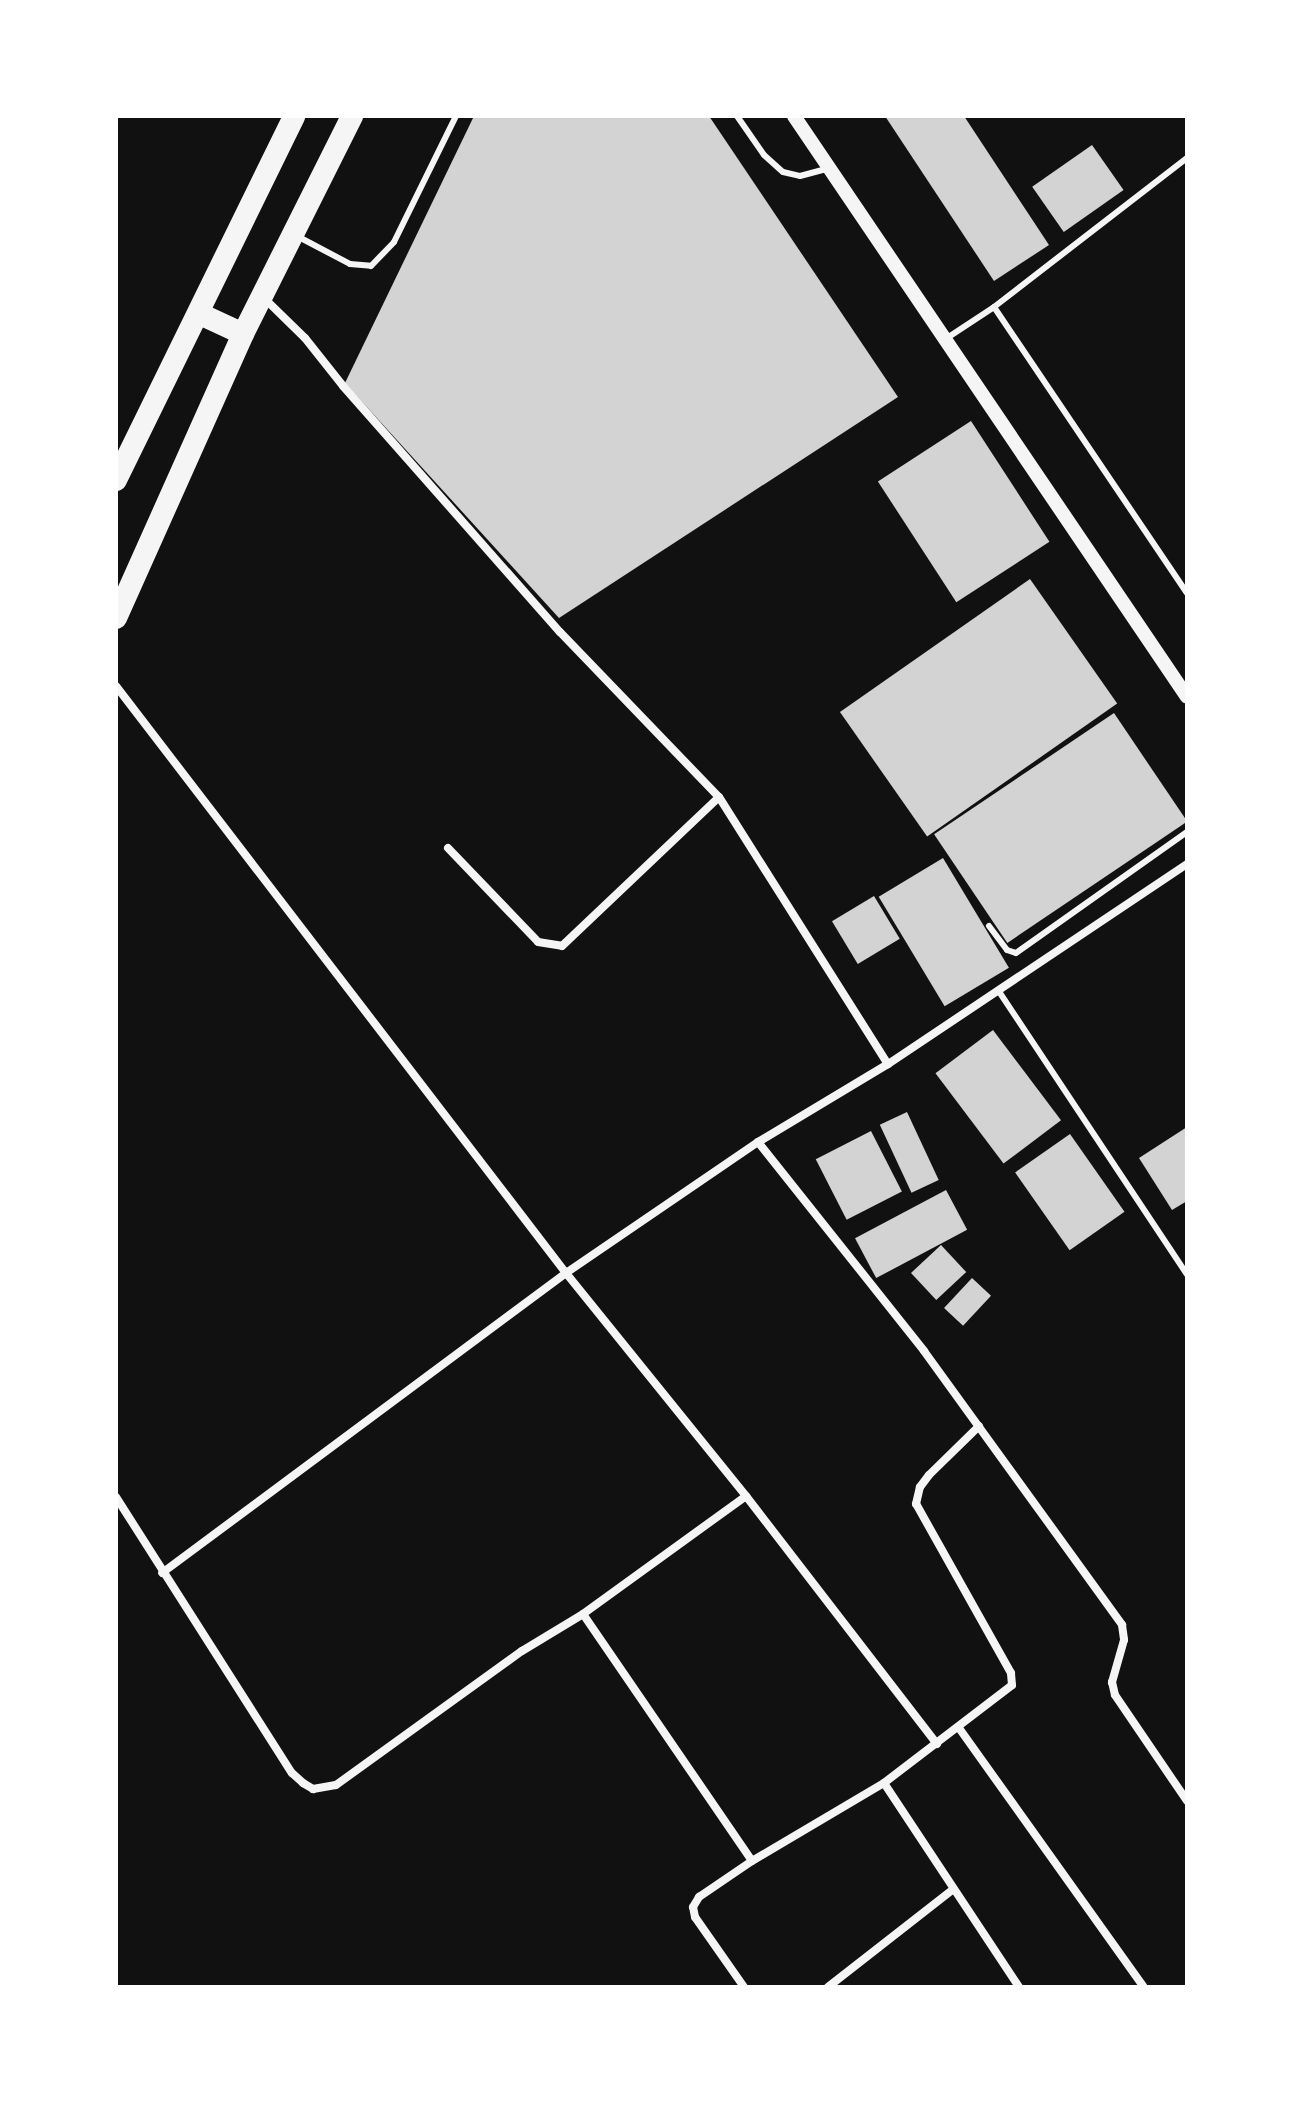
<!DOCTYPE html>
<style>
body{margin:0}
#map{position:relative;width:1303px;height:2103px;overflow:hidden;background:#111;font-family:Commissioner,sans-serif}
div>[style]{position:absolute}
.building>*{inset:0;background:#d3d3d3;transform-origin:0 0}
.service>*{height:6px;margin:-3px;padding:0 3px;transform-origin:3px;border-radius:3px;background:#f5f5f5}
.minor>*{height:8px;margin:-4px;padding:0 4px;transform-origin:4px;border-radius:4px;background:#f5f5f5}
.tertiary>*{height:14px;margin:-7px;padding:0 7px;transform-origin:7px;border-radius:7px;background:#f5f5f5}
.trunk>*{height:22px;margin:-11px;padding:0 11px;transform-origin:11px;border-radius:11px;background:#f5f5f5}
span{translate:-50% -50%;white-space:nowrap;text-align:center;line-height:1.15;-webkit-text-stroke:6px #fff;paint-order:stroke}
.frame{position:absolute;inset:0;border:118px solid #fff;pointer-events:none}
</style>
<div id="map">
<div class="building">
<div style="clip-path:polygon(474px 116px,709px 116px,898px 397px,559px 618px,345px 383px)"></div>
<div style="clip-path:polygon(885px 116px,964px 116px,1049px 245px,994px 281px)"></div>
<div style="left:1092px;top:145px;width:55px;height:73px;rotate:55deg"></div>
<div style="left:971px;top:421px;width:144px;height:111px;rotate:57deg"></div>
<div style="left:1030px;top:579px;width:152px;height:232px;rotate:55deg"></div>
<div style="left:1114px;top:713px;width:131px;height:217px;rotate:56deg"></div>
<div style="left:943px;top:858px;width:128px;height:75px;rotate:59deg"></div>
<div style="left:874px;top:896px;width:50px;height:49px;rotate:59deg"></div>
<div style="left:993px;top:1030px;width:113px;height:72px;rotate:53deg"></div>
<div style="left:907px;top:1112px;width:75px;height:30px;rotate:65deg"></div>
<div style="clip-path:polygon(1187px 1127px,1187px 1201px,1172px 1210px,1139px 1158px)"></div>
<div style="left:871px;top:1131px;width:68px;height:62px;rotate:63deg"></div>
<div style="left:1070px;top:1134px;width:95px;height:67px;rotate:55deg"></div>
<div style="left:946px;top:1190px;width:45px;height:103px;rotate:62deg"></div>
<div style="left:941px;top:1245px;width:37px;height:41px;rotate:47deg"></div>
<div style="left:972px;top:1278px;width:26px;height:41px;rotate:43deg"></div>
</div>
<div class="service">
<div style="left:737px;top:116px;width:47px;rotate:55.3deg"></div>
<div style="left:764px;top:155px;width:25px;rotate:42deg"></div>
<div style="left:783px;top:172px;width:17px;rotate:13deg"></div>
<div style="left:800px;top:176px;width:30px;rotate:-15deg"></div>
<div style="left:295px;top:235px;width:62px;rotate:27.8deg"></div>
<div style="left:350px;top:264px;width:21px;rotate:5deg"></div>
<div style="left:371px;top:266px;width:33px;rotate:-46deg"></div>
<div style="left:394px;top:242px;width:140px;rotate:-63.8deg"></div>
<div style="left:994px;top:307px;width:345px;rotate:56deg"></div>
<div style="left:947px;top:338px;width:56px;rotate:-33.4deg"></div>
<div style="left:994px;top:307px;width:244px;rotate:-37.7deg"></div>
<div style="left:989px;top:926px;width:30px;rotate:53deg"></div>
<div style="left:1007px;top:950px;width:9px;rotate:18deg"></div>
<div style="left:1016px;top:953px;width:209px;rotate:-35.3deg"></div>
<div style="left:998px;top:990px;width:341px;rotate:56.4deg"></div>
</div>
<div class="minor">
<div style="left:264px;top:298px;width:57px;rotate:44.3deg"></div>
<div style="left:305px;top:338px;width:61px;rotate:51.6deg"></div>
<div style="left:343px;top:386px;width:328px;rotate:48.6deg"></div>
<div style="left:560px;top:632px;width:229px;rotate:46.1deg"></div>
<div style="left:116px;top:686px;width:740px;rotate:52.53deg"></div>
<div style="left:566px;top:1273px;width:503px;rotate:143.4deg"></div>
<div style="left:448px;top:848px;width:130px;rotate:46.2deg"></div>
<div style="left:538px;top:942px;width:24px;rotate:9deg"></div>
<div style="left:562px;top:946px;width:216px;rotate:-43.5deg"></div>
<div style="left:719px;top:797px;width:316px;rotate:57.7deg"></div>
<div style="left:1187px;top:864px;width:360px;rotate:146.2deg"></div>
<div style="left:888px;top:1064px;width:152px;rotate:149deg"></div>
<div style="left:758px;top:1142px;width:267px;rotate:51.5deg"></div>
<div style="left:924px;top:1351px;width:338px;rotate:54.1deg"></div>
<div style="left:1122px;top:1625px;width:15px;rotate:82deg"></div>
<div style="left:1124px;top:1640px;width:44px;rotate:105.9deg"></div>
<div style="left:1112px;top:1682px;width:13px;rotate:77deg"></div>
<div style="left:1115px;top:1695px;width:128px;rotate:55.8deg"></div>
<div style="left:758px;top:1142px;width:232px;rotate:145.7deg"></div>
<div style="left:566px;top:1273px;width:287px;rotate:51.1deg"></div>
<div style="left:746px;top:1496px;width:313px;rotate:52.4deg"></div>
<div style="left:116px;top:1497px;width:327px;rotate:57.5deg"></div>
<div style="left:292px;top:1773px;width:15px;rotate:42deg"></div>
<div style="left:303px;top:1783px;width:12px;rotate:31deg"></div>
<div style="left:313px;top:1789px;width:23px;rotate:-10deg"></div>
<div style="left:336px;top:1785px;width:229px;rotate:-35.8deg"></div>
<div style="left:522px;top:1651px;width:71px;rotate:-31.2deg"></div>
<div style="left:583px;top:1614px;width:299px;rotate:55.6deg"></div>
<div style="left:583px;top:1614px;width:201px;rotate:-35.9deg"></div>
<div style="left:959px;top:1728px;width:318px;rotate:54.5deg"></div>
<div style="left:884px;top:1783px;width:245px;rotate:56.5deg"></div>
<div style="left:744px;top:1987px;width:85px;rotate:-125deg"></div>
<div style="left:695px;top:1917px;width:10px;rotate:-101deg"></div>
<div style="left:693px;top:1907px;width:12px;rotate:-59deg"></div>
<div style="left:699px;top:1897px;width:64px;rotate:-34.2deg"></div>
<div style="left:752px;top:1861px;width:153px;rotate:-30.6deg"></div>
<div style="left:884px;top:1783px;width:161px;rotate:-37.4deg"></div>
<div style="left:1012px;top:1685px;width:12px;rotate:-95deg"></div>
<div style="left:1011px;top:1673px;width:194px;rotate:-119.3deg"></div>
<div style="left:916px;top:1504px;width:17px;rotate:-77deg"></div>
<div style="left:920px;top:1487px;width:15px;rotate:-53deg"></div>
<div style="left:929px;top:1475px;width:70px;rotate:-44.4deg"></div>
<div style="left:828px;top:1987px;width:157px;rotate:-38deg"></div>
</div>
<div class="tertiary">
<div style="left:794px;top:116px;width:701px;rotate:55.92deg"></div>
</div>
<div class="trunk">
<div style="left:200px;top:314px;width:47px;rotate:24.9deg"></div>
<div style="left:116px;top:480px;width:405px;rotate:-63.9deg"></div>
<div style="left:116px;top:618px;width:311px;rotate:-65.9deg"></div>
<div style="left:243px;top:334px;width:244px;rotate:-63.4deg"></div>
</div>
<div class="frame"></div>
</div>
